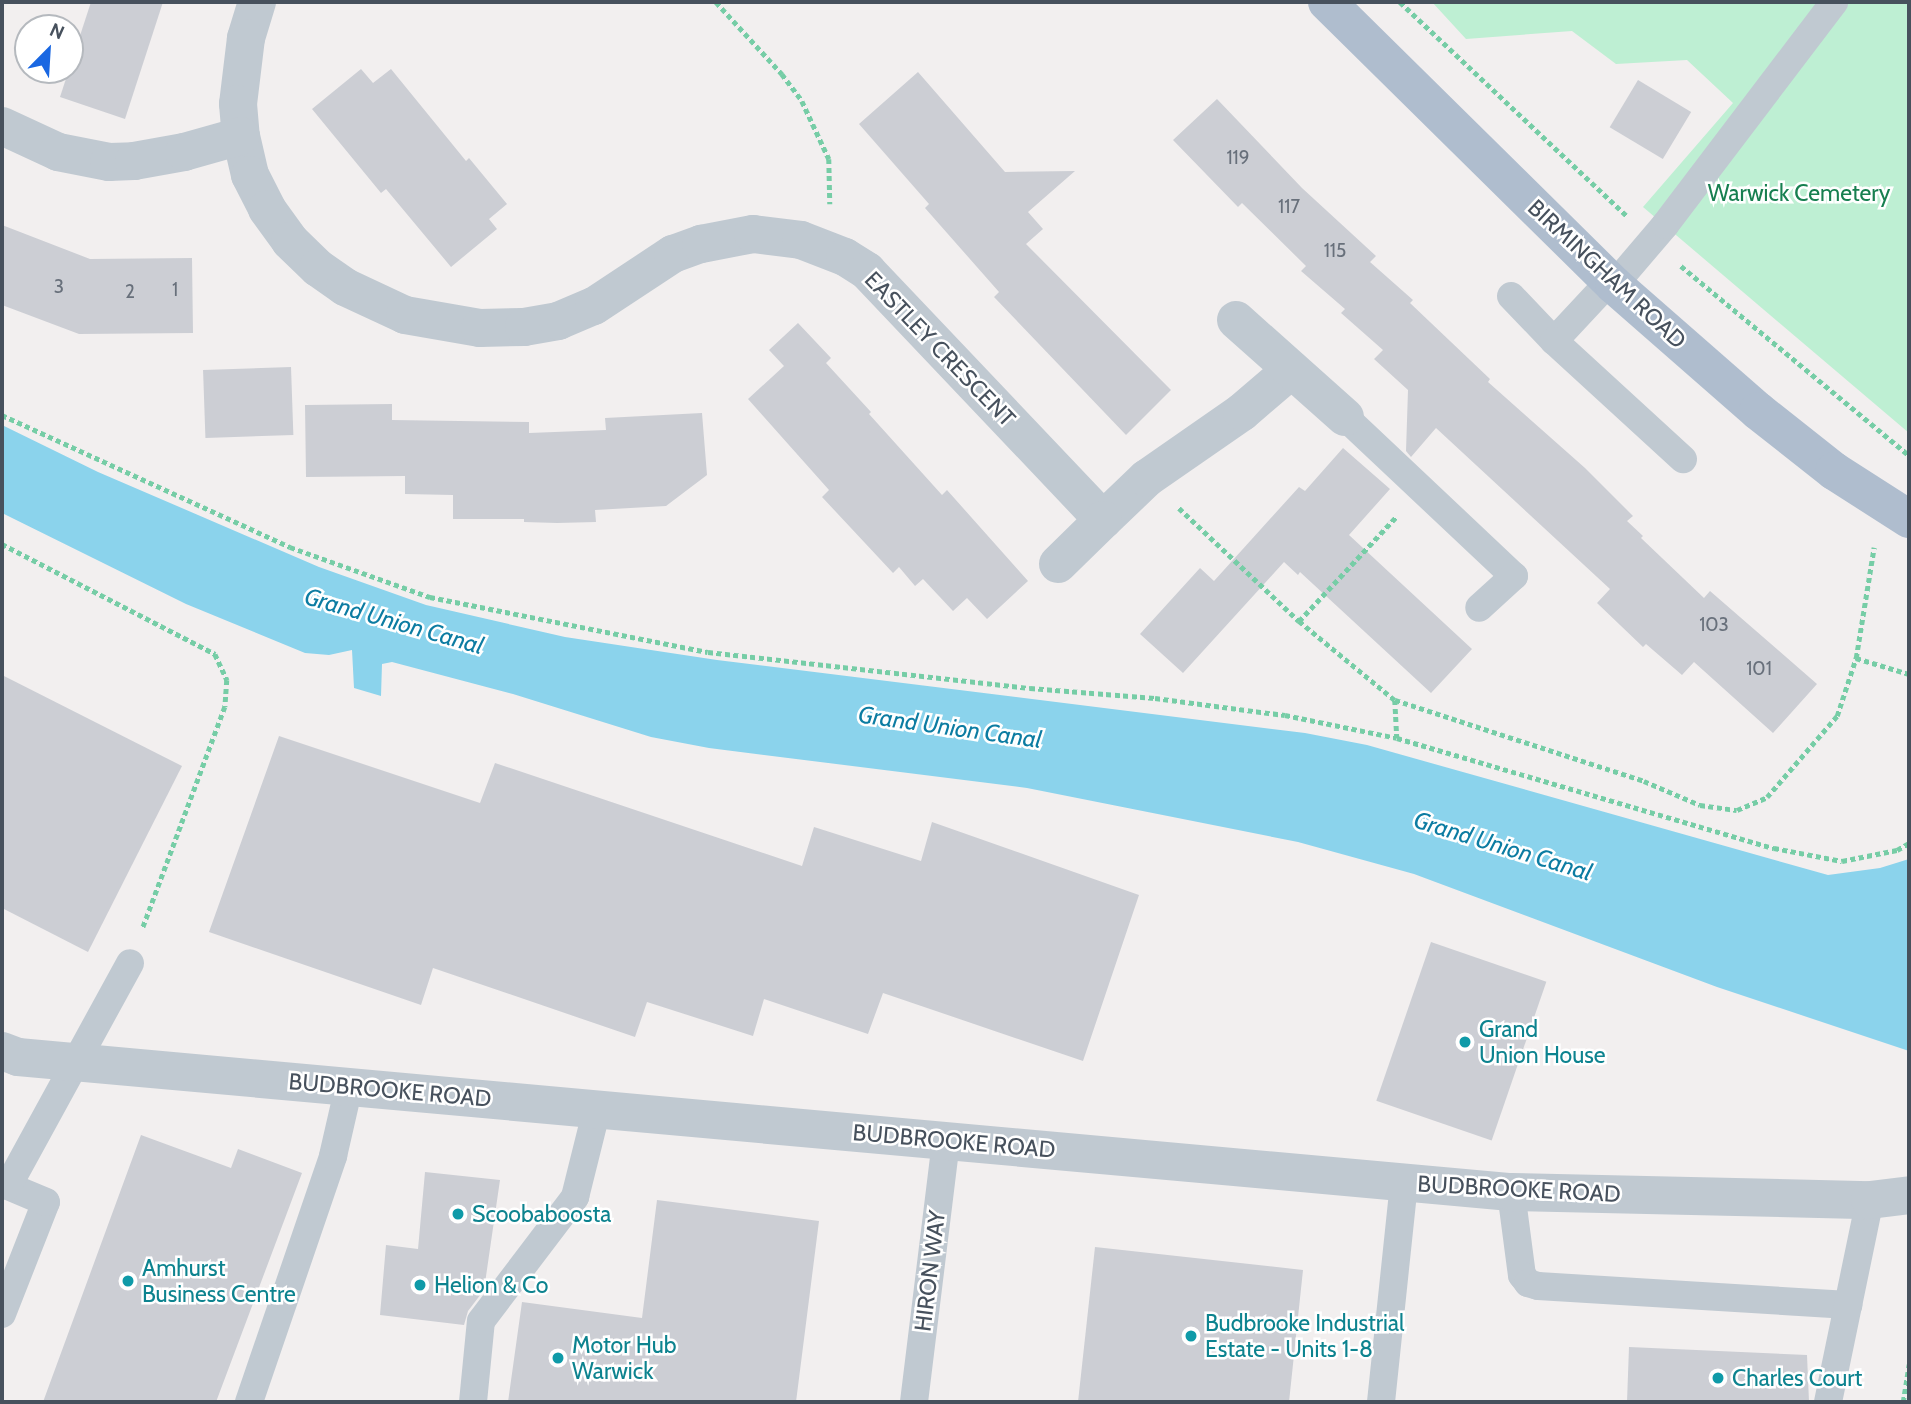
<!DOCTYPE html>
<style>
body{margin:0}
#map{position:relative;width:1911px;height:1404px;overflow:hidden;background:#f2efef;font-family:Cabin,sans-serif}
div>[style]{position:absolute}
.green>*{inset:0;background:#beefd3}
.water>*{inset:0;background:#8bd3ec}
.building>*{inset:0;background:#ccced4;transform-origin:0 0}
.path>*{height:4.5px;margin-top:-2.25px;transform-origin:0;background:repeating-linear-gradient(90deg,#76cda6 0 5px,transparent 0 8.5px)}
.service>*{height:28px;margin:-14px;padding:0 14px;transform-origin:14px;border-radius:14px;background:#c0c9d1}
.minor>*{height:38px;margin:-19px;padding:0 19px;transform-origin:19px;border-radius:19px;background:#c0c9d1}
.primary>*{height:38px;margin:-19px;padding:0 19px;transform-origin:19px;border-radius:19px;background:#afbdce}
.dots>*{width:19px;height:19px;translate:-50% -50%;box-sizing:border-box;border:4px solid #fff;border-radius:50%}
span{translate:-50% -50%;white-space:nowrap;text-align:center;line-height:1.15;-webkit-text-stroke:5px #fff;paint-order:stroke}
.number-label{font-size:19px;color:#68707b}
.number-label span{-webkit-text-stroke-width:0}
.park-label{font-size:23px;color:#177f50}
.street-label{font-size:23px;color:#47515d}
.culture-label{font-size:23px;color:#0d838f}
.left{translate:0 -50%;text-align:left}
.water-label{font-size:24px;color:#0c7ca2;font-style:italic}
.frame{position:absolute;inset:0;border:4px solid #47515d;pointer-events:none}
.north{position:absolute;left:14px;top:14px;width:70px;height:70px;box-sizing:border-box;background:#fff;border:2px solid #b5b9be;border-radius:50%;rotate:24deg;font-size:19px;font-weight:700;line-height:28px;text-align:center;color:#47515d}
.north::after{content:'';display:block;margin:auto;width:24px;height:32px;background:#1967e2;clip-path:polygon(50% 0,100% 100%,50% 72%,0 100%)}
</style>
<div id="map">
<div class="green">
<div style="clip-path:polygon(1432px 2px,1909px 2px,1909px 433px,1643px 207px,1733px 103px,1687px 60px,1616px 64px,1572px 31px,1466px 39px)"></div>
</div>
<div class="water">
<div style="clip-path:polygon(2px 425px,98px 472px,319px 567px,426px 605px,565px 637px,717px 660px,1305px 733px,1367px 745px,1828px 875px,1880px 868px,1909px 859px,1909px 1051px,1717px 987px,1414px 874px,1298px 842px,1027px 788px,709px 748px,651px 737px,513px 694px,392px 662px,382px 664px,381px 696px,354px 688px,352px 650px,329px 655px,305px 653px,186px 604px,2px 513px)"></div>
</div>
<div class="building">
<div style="clip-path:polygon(91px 2px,163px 2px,125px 119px,60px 97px)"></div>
<div style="clip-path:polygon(361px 69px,373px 83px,391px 69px,466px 161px,469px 158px,507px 204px,489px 219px,497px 229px,451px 267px,386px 189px,381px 193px,312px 109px)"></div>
<div style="clip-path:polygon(918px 72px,1005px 172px,1075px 171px,1028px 212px,1043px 229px,1026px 244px,1171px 390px,1126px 435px,994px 297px,999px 292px,925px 208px,929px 204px,859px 124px)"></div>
<div style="left:1638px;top:80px;width:62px;height:55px;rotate:31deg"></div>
<div style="clip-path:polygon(1217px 99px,1302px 188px,1376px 256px,1370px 262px,1413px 300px,1410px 303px,1490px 379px,1488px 382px,1585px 468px,1633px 516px,1627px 521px,1643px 536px,1641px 538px,1704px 598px,1710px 591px,1817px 684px,1773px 733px,1694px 662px,1682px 675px,1646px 644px,1643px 647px,1597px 603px,1610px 589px,1436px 428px,1411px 457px,1406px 451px,1408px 390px,1374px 359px,1383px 350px,1341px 313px,1345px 309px,1301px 271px,1306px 266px,1242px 203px,1238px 207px,1173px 140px)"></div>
<div style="clip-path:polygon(2px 225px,90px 259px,192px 258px,193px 333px,79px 334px,2px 305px)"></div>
<div style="clip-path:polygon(798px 323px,831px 358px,826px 363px,871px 412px,869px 414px,942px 495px,947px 490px,1028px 581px,987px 619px,967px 598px,953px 611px,923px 579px,915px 586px,899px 567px,893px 573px,822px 497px,829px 490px,748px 399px,784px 366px,769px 350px)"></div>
<div style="left:291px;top:367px;width:68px;height:88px;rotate:88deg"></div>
<div style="clip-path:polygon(392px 404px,392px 420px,529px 422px,529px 433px,606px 430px,605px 418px,702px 413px,707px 475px,666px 506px,595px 510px,596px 522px,557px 523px,524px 522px,524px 519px,453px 519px,453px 495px,405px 494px,405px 476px,306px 477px,305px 405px)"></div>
<div style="clip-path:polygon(1343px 448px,1390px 489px,1349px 535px,1472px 649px,1431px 693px,1300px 572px,1298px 575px,1284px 562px,1183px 673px,1140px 634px,1200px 568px,1214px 581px,1299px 487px,1305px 491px)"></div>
<div style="clip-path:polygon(2px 675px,182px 766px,88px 952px,2px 908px)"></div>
<div style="clip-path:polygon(279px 736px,480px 803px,495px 763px,802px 866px,814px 827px,921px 861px,932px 822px,1139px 895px,1083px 1061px,883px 993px,868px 1034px,764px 999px,753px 1036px,647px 1002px,635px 1037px,433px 968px,421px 1005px,209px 932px)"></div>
<div style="left:1431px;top:942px;width:122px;height:168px;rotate:19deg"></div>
<div style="clip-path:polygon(141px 1135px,231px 1168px,238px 1149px,302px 1173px,216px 1402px,43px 1402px)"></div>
<div style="clip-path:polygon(425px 1172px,500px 1180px,484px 1290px,468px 1311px,464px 1325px,380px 1315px,386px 1245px,418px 1249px)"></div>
<div style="clip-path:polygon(657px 1200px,819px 1221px,796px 1402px,508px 1402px,522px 1302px,642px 1318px)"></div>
<div style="clip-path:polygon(1095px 1247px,1303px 1270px,1289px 1402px,1078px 1402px)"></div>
<div style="clip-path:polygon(1629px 1347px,1807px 1355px,1809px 1402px,1627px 1402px)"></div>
</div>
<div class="path">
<div style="left:716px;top:2px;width:98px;rotate:47.5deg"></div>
<div style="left:782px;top:74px;width:34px;rotate:53deg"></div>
<div style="left:802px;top:101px;width:64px;rotate:65deg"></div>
<div style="left:829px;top:159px;width:45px;rotate:88.7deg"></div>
<div style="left:1400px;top:2px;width:311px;rotate:43.3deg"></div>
<div style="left:1681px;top:266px;width:296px;rotate:39.7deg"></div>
<div style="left:2px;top:415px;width:317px;rotate:24.6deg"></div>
<div style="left:290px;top:547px;width:149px;rotate:19.7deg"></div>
<div style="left:430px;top:597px;width:283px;rotate:11.2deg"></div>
<div style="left:708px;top:652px;width:324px;rotate:6.4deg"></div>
<div style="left:1030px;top:688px;width:125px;rotate:4.6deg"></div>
<div style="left:1155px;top:698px;width:131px;rotate:7.5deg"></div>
<div style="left:1285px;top:715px;width:114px;rotate:11.6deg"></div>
<div style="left:1397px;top:738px;width:393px;rotate:16.3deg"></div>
<div style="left:1774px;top:848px;width:69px;rotate:10.8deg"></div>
<div style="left:1842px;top:861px;width:56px;rotate:-11.3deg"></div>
<div style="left:1897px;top:850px;width:14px;rotate:-30deg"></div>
<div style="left:1179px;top:508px;width:165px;rotate:43.3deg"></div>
<div style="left:1299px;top:621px;width:124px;rotate:39.5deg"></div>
<div style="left:1395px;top:700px;width:262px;rotate:18deg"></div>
<div style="left:1644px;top:781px;width:61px;rotate:23.2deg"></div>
<div style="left:1700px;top:805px;width:37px;rotate:8deg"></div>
<div style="left:1737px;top:810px;width:33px;rotate:-23deg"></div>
<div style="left:1767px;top:797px;width:107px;rotate:-49.2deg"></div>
<div style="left:1837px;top:716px;width:61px;rotate:-71.9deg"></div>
<div style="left:1856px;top:658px;width:112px;rotate:-80.8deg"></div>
<div style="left:2px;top:544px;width:240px;rotate:27.3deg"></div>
<div style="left:215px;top:654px;width:29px;rotate:65deg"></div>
<div style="left:227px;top:680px;width:27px;rotate:94deg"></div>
<div style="left:225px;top:707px;width:235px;rotate:110.4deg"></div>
<div style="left:1299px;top:621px;width:142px;rotate:-47deg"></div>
<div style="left:1856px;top:658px;width:55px;rotate:16.8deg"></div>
<div style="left:1395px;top:700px;width:38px;rotate:87deg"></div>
<div style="left:1903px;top:1402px;width:38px;rotate:-81deg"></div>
</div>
<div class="service">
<div style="left:1614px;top:285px;width:79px;rotate:-49.6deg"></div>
<div style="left:1665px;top:225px;width:280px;rotate:-52.8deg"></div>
<div style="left:1511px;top:296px;width:62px;rotate:46.3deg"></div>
<div style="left:1554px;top:341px;width:82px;rotate:-47deg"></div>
<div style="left:1554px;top:341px;width:175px;rotate:42.5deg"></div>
<div style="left:1345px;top:417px;width:232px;rotate:43.3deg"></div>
<div style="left:1514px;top:576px;width:47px;rotate:137.6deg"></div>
<div style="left:1511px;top:1192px;width:84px;rotate:82.5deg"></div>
<div style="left:1522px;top:1275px;width:10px;rotate:53deg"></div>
<div style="left:1528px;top:1283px;width:10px;rotate:17deg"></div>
<div style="left:1538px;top:1286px;width:311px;rotate:3.5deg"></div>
<div style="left:2px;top:1314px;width:120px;rotate:-68.6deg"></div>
<div style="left:46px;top:1202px;width:41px;rotate:-157.2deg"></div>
<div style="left:8px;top:1186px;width:254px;rotate:-61.3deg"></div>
<div style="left:249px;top:1402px;width:260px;rotate:-71.1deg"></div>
<div style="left:333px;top:1156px;width:72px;rotate:-77.1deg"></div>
<div style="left:473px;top:1402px;width:81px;rotate:-84.4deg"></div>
<div style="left:481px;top:1321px;width:156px;rotate:-52.8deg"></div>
<div style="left:575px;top:1197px;width:91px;rotate:-76deg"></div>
<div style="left:914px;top:1402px;width:264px;rotate:-83deg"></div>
<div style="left:1381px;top:1402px;width:221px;rotate:-84deg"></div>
<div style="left:1828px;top:1402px;width:206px;rotate:-78.3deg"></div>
</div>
<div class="minor">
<div style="left:257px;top:2px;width:38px;rotate:107deg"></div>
<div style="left:246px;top:38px;width:66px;rotate:96.9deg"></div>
<div style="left:238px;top:104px;width:32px;rotate:85deg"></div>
<div style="left:241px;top:136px;width:40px;rotate:77deg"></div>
<div style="left:250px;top:175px;width:38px;rotate:63deg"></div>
<div style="left:267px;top:209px;width:39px;rotate:54deg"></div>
<div style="left:290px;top:241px;width:39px;rotate:44deg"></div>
<div style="left:318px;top:268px;width:33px;rotate:35deg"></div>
<div style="left:345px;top:287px;width:66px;rotate:25deg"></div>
<div style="left:405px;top:315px;width:76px;rotate:9.8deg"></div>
<div style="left:480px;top:328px;width:44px;rotate:-1.3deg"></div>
<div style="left:524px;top:327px;width:35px;rotate:-10deg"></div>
<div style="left:558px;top:321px;width:39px;rotate:-23deg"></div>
<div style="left:594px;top:306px;width:95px;rotate:-33.4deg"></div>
<div style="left:673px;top:254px;width:30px;rotate:-20deg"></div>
<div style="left:701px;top:244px;width:53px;rotate:-10.9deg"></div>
<div style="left:753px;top:234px;width:48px;rotate:7.1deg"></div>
<div style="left:801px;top:240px;width:47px;rotate:21.1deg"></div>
<div style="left:845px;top:257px;width:26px;rotate:32deg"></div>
<div style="left:867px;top:271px;width:343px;rotate:46.5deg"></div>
<div style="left:1103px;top:520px;width:61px;rotate:-43.7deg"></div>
<div style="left:1147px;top:478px;width:116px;rotate:-34.8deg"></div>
<div style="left:1242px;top:412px;width:65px;rotate:-40.6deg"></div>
<div style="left:2px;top:126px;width:62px;rotate:24.9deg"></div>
<div style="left:58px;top:152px;width:52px;rotate:11.1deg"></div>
<div style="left:109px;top:162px;width:25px;rotate:-2deg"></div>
<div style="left:134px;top:161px;width:51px;rotate:-10.2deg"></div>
<div style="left:184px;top:152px;width:59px;rotate:-15.7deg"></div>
<div style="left:1236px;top:320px;width:146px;rotate:41.7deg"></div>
<div style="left:1058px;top:564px;width:63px;rotate:-44.4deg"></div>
<div style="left:2px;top:1051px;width:17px;rotate:21deg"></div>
<div style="left:18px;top:1057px;width:1499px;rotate:5.17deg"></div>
<div style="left:1511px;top:1192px;width:359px;rotate:1.3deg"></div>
<div style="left:1870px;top:1200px;width:39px;rotate:-7deg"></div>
</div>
<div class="primary">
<div style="left:1327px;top:2px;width:403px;rotate:44.6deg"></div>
<div style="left:1614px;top:285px;width:191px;rotate:41.2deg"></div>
<div style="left:1758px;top:411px;width:97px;rotate:38.3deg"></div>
<div style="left:1834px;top:471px;width:89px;rotate:32.6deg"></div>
</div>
<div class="dots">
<div style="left:1465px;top:1042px;background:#0f9aa8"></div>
<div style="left:458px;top:1214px;background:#0f9aa8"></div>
<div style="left:128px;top:1281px;background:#0f9aa8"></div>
<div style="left:420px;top:1285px;background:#0f9aa8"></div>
<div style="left:1191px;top:1336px;background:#0f9aa8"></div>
<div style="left:558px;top:1358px;background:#0f9aa8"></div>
<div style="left:1718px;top:1378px;background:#0f9aa8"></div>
</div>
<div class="number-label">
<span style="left:1238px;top:158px">119</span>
<span style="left:1289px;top:207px">117</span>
<span style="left:1335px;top:251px">115</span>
<span style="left:59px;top:287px">3</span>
<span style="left:175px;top:290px">1</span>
<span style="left:130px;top:292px">2</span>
<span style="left:1714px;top:625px">103</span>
<span style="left:1759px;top:669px">101</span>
</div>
<div class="park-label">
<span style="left:1799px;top:193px">Warwick Cemetery</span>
</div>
<div class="street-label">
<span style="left:1607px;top:274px;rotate:43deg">BIRMINGHAM ROAD</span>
<span style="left:940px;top:349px;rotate:46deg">EASTLEY CRESCENT</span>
<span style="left:390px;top:1090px;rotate:5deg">BUDBROOKE ROAD</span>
<span style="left:954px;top:1141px;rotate:5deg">BUDBROOKE ROAD</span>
<span style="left:1519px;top:1189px;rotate:3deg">BUDBROOKE ROAD</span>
<span style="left:930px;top:1271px;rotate:-83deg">HIRON WAY</span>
</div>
<div class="culture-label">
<span class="left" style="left:1479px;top:1042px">Grand<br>Union House</span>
<span class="left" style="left:472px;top:1214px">Scoobaboosta</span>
<span class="left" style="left:142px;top:1281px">Amhurst<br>Business Centre</span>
<span class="left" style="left:434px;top:1285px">Helion &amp; Co</span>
<span class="left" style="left:1205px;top:1336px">Budbrooke Industrial<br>Estate - Units 1-8</span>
<span class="left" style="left:572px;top:1358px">Motor Hub<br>Warwick</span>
<span class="left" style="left:1732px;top:1378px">Charles Court</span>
</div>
<div class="water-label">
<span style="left:394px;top:621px;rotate:16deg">Grand Union Canal</span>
<span style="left:950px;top:727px;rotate:8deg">Grand Union Canal</span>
<span style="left:1503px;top:846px;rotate:17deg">Grand Union Canal</span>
</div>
<div class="frame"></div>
<div class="north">N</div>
</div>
